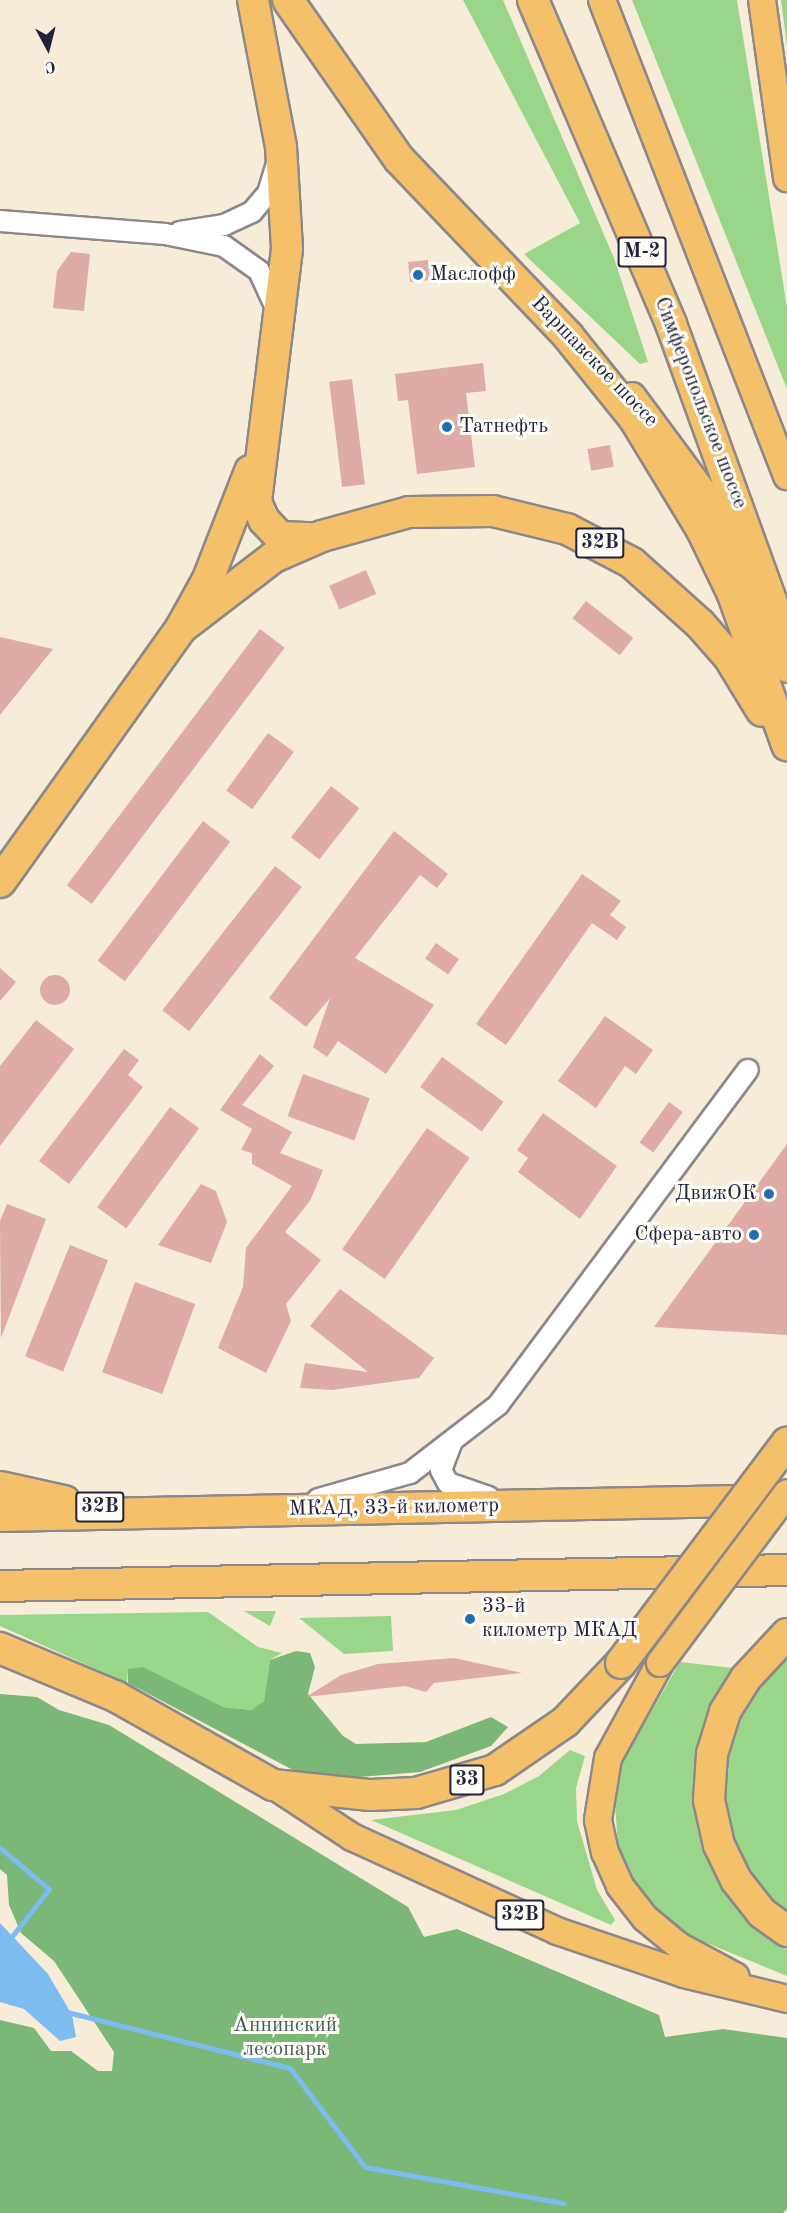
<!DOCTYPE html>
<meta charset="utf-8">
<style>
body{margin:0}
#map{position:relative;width:787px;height:2213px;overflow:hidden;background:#f7ecd8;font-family:"Old Standard TT",serif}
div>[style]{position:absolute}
.green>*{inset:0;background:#9ad68a}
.forest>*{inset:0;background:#7bb776}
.water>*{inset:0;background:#7dbcf1}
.stream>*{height:5px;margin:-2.5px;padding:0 2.5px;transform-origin:2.5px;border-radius:2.5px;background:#7dbcf1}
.building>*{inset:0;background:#deaba6;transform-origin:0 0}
.round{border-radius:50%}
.roads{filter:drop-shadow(2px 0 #8c878a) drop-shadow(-2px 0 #8c878a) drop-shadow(0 2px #8c878a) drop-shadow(0 -2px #8c878a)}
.minor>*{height:20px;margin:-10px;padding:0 10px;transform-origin:10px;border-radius:10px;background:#fff}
.major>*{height:26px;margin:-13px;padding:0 13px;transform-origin:13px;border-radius:13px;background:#f4c16a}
.highway>*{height:30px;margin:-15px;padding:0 15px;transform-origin:15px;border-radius:15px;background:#f4c16a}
.bridges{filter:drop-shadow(2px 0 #8c878a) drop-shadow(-2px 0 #8c878a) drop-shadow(0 2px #8c878a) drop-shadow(0 -2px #8c878a)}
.major-bridge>*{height:26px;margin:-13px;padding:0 13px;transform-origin:13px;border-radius:13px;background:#f4c16a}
.highway-bridge>*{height:30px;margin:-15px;padding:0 15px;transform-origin:15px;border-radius:15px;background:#f4c16a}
.dots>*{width:16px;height:16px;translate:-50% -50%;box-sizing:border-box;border:3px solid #fdfcf7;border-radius:50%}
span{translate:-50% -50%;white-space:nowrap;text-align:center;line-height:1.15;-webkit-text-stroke:6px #fdfcf7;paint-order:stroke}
.shield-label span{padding:2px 4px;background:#fdfcf7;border:2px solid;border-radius:4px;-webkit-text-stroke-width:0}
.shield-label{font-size:20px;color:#22223b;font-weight:700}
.poi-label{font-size:21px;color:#22223b}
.left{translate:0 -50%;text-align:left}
.right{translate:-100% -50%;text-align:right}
.street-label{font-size:21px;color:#22223b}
.park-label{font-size:21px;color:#465853}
.north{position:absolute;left:18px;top:18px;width:60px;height:60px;-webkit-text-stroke:4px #fdfcf7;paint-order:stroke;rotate:173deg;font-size:16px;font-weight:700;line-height:24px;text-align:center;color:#22223b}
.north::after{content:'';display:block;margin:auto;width:21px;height:27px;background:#22223b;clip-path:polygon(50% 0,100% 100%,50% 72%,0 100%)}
</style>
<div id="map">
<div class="green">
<div style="clip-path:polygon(463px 0,503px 0,614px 258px,648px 362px,640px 364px,524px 254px,580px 223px)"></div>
<div style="clip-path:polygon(632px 0,737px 0,787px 307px,787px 389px)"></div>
<div style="clip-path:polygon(781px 0,787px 0,787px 46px)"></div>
<div style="clip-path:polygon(244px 1611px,276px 1611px,270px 1626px)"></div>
<div style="clip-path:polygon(208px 1612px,258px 1647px,282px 1653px,270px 1660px,264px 1701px,253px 1710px,223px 1707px,128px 1669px,127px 1683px,0 1626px,0 1615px)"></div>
<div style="clip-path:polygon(391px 1616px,393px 1651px,344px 1654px,299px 1618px)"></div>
<div style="clip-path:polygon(787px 1652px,787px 1914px,750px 1875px,731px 1841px,724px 1802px,726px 1762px,736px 1721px,756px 1687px)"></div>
<div style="clip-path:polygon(680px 1662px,733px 1668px,708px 1712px,696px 1755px,694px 1805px,705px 1851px,724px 1890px,751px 1923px,787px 1950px,787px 1976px,687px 1935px,653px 1908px,630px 1878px,618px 1847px,614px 1789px,621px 1764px)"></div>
<div style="clip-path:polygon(570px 1750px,585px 1756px,576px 1788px,577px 1821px,597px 1890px,615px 1920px,611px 1925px,371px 1820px,456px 1810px,504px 1794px,539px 1776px)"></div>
</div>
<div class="forest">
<div style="clip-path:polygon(296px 1651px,310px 1653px,315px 1667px,308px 1694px,343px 1736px,356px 1744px,426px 1742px,491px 1717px,508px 1727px,491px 1746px,420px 1772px,360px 1777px,295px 1771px,128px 1683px,128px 1669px,143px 1667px,223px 1707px,252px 1710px,264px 1701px,270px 1660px)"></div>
<div style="clip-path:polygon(0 1694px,37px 1697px,59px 1710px,109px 1725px,408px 1907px,424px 1937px,457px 1929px,659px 2015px,665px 2037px,723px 2029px,787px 2038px,787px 2209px,783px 2213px,0 2213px,0 2020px,34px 2028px,51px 2051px,71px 2051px,98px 2071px,112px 2071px,114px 2052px,54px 1961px,21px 1933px,9px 1905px,7px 1875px,0 1869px)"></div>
</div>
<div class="water">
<div style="clip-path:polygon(0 1923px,48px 1974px,72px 2015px,76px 2037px,60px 2041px,24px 2009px,0 2002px)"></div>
</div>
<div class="stream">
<div style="left:0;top:1848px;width:64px;rotate:39.9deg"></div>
<div style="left:49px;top:1889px;width:65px;rotate:128.1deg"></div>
<div style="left:67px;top:2012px;width:230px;rotate:14.1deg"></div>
<div style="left:290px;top:2068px;width:124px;rotate:52.9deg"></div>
<div style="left:365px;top:2167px;width:202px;rotate:10.3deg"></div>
</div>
<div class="building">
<div style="clip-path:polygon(71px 252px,90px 254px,84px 311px,53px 308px,57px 271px)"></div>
<div style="left:428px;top:260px;width:20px;height:20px;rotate:84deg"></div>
<div style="clip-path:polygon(483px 363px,486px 391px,466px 393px,475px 467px,417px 474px,408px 400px,398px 401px,395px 374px)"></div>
<div style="left:352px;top:379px;width:106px;height:23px;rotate:83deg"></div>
<div style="left:610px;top:445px;width:22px;height:23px;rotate:80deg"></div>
<div style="left:366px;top:570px;width:26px;height:40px;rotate:67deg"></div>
<div style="left:586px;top:601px;width:60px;height:22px;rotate:38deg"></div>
<div style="left:260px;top:629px;width:31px;height:321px;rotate:37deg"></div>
<div style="clip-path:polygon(0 637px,53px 649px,0 715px)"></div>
<div style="left:268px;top:733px;width:32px;height:71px;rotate:36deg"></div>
<div style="left:331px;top:786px;width:36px;height:65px;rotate:38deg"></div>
<div style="left:203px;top:821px;width:34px;height:175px;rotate:37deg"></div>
<div style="clip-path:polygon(394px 831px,448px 874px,437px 888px,420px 875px,355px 958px,434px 1005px,386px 1074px,338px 1041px,327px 1057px,313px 1047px,330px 998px,306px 1027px,269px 998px)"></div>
<div style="left:275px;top:866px;width:34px;height:183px;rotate:38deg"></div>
<div style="clip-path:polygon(582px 874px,621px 901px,610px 915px,626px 927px,617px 940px,592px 923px,506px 1045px,476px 1024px)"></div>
<div style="left:436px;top:943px;width:28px;height:19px;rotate:35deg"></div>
<div style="clip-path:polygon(0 968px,16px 982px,0 1001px)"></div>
<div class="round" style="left:40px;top:975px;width:30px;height:30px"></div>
<div style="clip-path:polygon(605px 1016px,653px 1050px,636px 1074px,625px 1066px,596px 1108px,558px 1081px)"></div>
<div style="clip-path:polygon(36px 1020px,74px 1049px,0 1146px,0 1066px)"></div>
<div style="clip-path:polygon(124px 1049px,139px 1060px,128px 1075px,143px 1087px,69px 1184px,39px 1161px)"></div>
<div style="clip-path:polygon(260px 1054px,274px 1066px,242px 1105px,292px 1132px,280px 1153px,323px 1170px,310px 1201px,285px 1232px,321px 1260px,286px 1304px,291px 1321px,266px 1373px,218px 1348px,243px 1287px,246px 1248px,292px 1186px,252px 1164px,252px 1153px,241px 1150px,252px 1129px,220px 1110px)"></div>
<div style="left:442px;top:1057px;width:76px;height:37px;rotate:36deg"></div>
<div style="left:303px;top:1074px;width:71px;height:45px;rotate:20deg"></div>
<div style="left:669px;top:1102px;width:17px;height:50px;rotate:36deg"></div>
<div style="left:170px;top:1107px;width:36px;height:124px;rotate:36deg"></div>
<div style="clip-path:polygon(543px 1113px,617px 1166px,580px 1219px,518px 1172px,528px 1158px,517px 1150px)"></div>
<div style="left:427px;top:1128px;width:52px;height:148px;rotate:35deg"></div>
<div style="clip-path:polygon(787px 1144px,787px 1335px,654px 1327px)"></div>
<div style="clip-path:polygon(201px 1184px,216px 1191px,227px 1222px,211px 1263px,158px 1245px)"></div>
<div style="clip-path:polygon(7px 1204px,46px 1219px,1px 1338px,0 1221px)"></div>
<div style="left:70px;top:1245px;width:41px;height:120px;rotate:22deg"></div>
<div style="left:135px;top:1282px;width:64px;height:96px;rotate:20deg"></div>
<div style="clip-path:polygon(340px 1289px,434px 1358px,419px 1378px,332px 1390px,300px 1388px,305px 1363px,368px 1372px,310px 1326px)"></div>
<div style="clip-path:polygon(454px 1658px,522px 1673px,434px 1683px,426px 1692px,405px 1686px,306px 1697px,341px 1675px,378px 1664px)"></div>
</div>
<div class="roads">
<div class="minor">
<div style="left:0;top:221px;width:166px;rotate:4.5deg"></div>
<div style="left:165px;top:234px;width:60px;rotate:11.5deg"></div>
<div style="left:224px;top:246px;width:43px;rotate:35.5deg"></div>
<div style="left:259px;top:271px;width:43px;rotate:65.2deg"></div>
<div style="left:180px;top:232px;width:45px;rotate:-9deg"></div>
<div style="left:224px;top:225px;width:31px;rotate:-25deg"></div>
<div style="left:252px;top:212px;width:25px;rotate:-50deg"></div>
<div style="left:268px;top:193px;width:28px;rotate:-73deg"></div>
<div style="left:451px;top:1444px;width:28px;rotate:111deg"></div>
<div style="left:441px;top:1470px;width:15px;rotate:62deg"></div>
<div style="left:448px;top:1483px;width:43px;rotate:18.9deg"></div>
<div style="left:318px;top:1499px;width:96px;rotate:-15.8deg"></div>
<div style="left:410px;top:1473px;width:111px;rotate:-37.7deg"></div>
<div style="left:498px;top:1405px;width:418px;rotate:-53.3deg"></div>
</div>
<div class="major">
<div style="left:602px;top:0;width:511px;rotate:68.76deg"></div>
<div style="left:762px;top:0;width:180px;rotate:82deg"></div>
<div style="left:632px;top:396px;width:139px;rotate:53.5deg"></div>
<div style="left:715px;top:508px;width:176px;rotate:65.9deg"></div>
<div style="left:660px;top:1663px;width:108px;rotate:118.7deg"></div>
<div style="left:608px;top:1758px;width:63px;rotate:99.2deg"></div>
<div style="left:598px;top:1820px;width:33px;rotate:78deg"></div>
<div style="left:605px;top:1852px;width:37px;rotate:66deg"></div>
<div style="left:620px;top:1886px;width:41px;rotate:52deg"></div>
<div style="left:645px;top:1918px;width:44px;rotate:39.5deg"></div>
<div style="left:679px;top:1946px;width:64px;rotate:28.2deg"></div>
<div style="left:273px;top:1785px;width:95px;rotate:33.4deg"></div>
<div style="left:352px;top:1837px;width:226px;rotate:24.6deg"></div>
<div style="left:557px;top:1931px;width:134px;rotate:18.7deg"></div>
<div style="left:684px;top:1974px;width:106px;rotate:13.6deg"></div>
</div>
<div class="highway">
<div style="left:253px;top:0;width:150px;rotate:79.2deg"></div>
<div style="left:281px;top:147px;width:102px;rotate:86.6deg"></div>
<div style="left:287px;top:249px;width:255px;rotate:97deg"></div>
<div style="left:256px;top:502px;width:20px;rotate:66deg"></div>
<div style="left:264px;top:520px;width:23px;rotate:47deg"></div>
<div style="left:280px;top:537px;width:33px;rotate:2deg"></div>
<div style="left:288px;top:0;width:194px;rotate:55.1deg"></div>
<div style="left:399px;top:159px;width:245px;rotate:46.3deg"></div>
<div style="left:568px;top:336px;width:105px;rotate:51.2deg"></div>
<div style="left:634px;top:418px;width:131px;rotate:58.7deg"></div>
<div style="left:702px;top:530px;width:69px;rotate:64.2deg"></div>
<div style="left:732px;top:592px;width:163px;rotate:70.2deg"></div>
<div style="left:533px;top:0;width:352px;rotate:66.9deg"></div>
<div style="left:671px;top:324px;width:340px;rotate:70.1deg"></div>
<div style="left:181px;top:628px;width:117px;rotate:-37.4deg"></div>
<div style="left:274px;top:557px;width:52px;rotate:-23.6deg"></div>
<div style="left:322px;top:536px;width:90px;rotate:-15.4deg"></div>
<div style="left:409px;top:512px;width:84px;rotate:-0.7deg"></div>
<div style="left:493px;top:511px;width:76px;rotate:13.7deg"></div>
<div style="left:567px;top:529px;width:73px;rotate:27.6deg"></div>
<div style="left:632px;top:563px;width:91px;rotate:41.9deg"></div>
<div style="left:700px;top:624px;width:44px;rotate:48.7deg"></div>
<div style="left:729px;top:657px;width:63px;rotate:58.6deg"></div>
<div style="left:0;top:882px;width:312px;rotate:-54.5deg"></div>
<div style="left:181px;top:628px;width:56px;rotate:-61.1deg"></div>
<div style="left:208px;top:579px;width:116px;rotate:-68.7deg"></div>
<div style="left:0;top:1487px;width:66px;rotate:12.3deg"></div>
<div style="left:0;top:1516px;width:787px;rotate:-1.16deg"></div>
<div style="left:0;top:1586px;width:787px;rotate:-1.16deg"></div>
<div style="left:787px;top:1634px;width:60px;rotate:133deg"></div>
<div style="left:746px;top:1678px;width:40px;rotate:122deg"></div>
<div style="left:725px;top:1712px;width:44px;rotate:107.2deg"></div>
<div style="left:712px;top:1754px;width:46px;rotate:93.7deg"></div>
<div style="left:709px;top:1800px;width:46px;rotate:77.5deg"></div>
<div style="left:719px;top:1845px;width:39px;rotate:64deg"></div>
<div style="left:736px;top:1880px;width:42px;rotate:51.8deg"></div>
<div style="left:762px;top:1913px;width:31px;rotate:36deg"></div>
<div style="left:0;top:1648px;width:125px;rotate:22.7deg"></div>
<div style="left:115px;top:1696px;width:181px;rotate:29.4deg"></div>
<div style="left:273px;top:1785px;width:98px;rotate:5.9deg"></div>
<div style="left:370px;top:1795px;width:46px;rotate:-2.5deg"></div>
<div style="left:416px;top:1793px;width:82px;rotate:-16.2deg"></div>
<div style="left:495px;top:1770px;width:85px;rotate:-34.4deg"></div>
<div style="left:565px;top:1722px;width:81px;rotate:-46.5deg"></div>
</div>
</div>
<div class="bridges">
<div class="major-bridge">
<div style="left:660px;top:1663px;width:212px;rotate:-53.2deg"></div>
</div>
<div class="highway-bridge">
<div style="left:621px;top:1663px;width:276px;rotate:-53deg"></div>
</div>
</div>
<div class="dots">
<div style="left:418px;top:275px;background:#1f6fb2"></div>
<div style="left:447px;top:427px;background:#1f6fb2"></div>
<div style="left:769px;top:1194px;background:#1f6fb2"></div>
<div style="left:754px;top:1235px;background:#1f6fb2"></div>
<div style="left:470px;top:1619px;background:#1f6fb2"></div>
</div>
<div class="shield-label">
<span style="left:642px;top:252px">М-2</span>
<span style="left:600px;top:543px">32B</span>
<span style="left:100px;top:1507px">32B</span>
<span style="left:467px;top:1780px">33</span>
<span style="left:520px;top:1915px">32B</span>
</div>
<div class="poi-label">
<span class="left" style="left:430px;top:275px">Маслофф</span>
<span class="left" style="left:459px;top:427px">Татнефть</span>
<span class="right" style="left:757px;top:1194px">ДвижОК</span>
<span class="right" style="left:742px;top:1235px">Сфера-авто</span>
<span class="left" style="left:482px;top:1619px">33-й<br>километр МКАД</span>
</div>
<div class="street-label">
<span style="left:594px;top:362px;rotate:46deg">Варшавское шоссе</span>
<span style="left:700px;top:403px;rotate:69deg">Симферопольское шоссе</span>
<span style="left:394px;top:1508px;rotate:-1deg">МКАД, 33-й километр</span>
</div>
<div class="park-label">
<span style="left:285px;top:2038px">Аннинский<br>лесопарк</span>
</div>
<div class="north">С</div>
</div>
